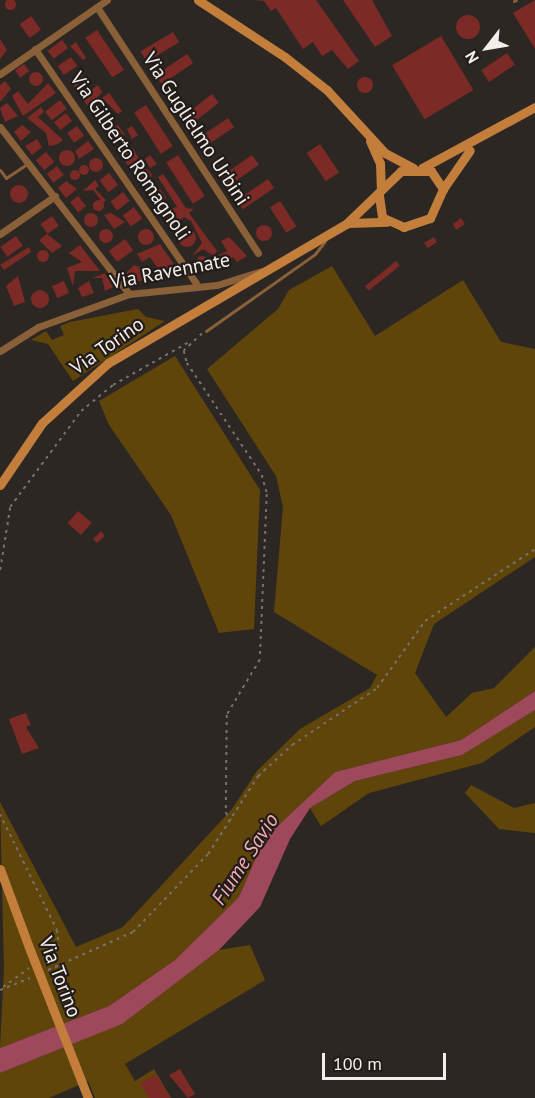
<!DOCTYPE html>
<style>
body{margin:0}
#map{position:relative;width:535px;height:1098px;overflow:hidden;background:#2d2724;font-family:"PT Sans",sans-serif}
div>[style]{position:absolute}
.green>*{inset:0;background:#60450a}
.water>*{inset:0;background:#9d485b}
.building>*{inset:0;background:#7b2a26;transform-origin:0 0}
.round{border-radius:50%}
.path>*{height:1.5px;margin-top:-0.75px;transform-origin:0;background:repeating-linear-gradient(90deg,#76716f 0 3px,transparent 0 7.5px)}
.lane>*{height:3px;margin:-1.5px;padding:0 1.5px;transform-origin:1.5px;border-radius:1.5px;background:#8a6038}
.street>*{height:7px;margin:-3.5px;padding:0 3.5px;transform-origin:3.5px;border-radius:3.5px;background:#8a6038}
.secondary>*{height:9px;margin:-4.5px;padding:0 4.5px;transform-origin:4.5px;border-radius:4.5px;background:#c27e3a}
.secondary-bridge>*{height:9px;margin:-4.5px;padding:0 4.5px;transform-origin:4.5px;border-radius:4.5px;background:#c27e3a}
span{translate:-50% -50%;white-space:nowrap;text-align:center;line-height:1.15;-webkit-text-stroke:4.5px #231d1a;paint-order:stroke}
.street-label{font-size:20px;color:#f3eeed}
.water-label{font-size:21px;color:#f6adba;font-style:italic}
.north{position:absolute;left:457px;top:18px;width:60px;height:60px;-webkit-text-stroke:4px #231d1a;paint-order:stroke;rotate:239deg;font-size:16px;font-weight:700;line-height:24px;text-align:center;color:#f3eeed}
.north::after{content:'';display:block;margin:auto;width:21px;height:27px;background:#f3eeed;clip-path:polygon(50% 0,100% 100%,50% 72%,0 100%)}
.scale{position:absolute;left:322px;top:1053px;width:124px;height:27px;box-sizing:border-box;border:3px solid #f3eeed;border-top:0;padding-left:8px;font-size:18px;line-height:21px;white-space:nowrap;color:#f3eeed;-webkit-text-stroke:4px #231d1a;paint-order:stroke}
</style>
<div id="map">
<div class="green">
<div style="clip-path:polygon(332px 266px,375px 336px,463px 280px,501px 342px,535px 349px,535px 557px,434px 624px,415px 673px,446px 717px,472px 693px,494px 688px,535px 647px,535px 691px,461px 740px,335px 772px,264px 839px,239px 897px,175px 960px,109px 1006px,0 1048px,4px 968px,0 802px,76px 947px,123px 927px,232px 809px,257px 771px,300px 729px,370px 688px,377px 675px,274px 612px,283px 507px,276px 476px,207px 369px,278px 309px,289px 290px)"></div>
<div style="clip-path:polygon(138px 309px,146px 317px,165px 321px,73px 381px,48px 344px,31px 340px,46px 331px,52px 340px,64px 335px,60px 326px,70px 322px)"></div>
<div style="clip-path:polygon(175px 356px,260px 490px,254px 629px,219px 633px,171px 515px,109px 425px,99px 401px)"></div>
<div style="clip-path:polygon(535px 710px,535px 727px,482px 763px,369px 793px,321px 826px,310px 808px,355px 781px,462px 755px)"></div>
<div style="clip-path:polygon(471px 785px,514px 808px,535px 803px,535px 833px,499px 829px,465px 793px)"></div>
<div style="clip-path:polygon(250px 945px,265px 980px,125px 1064px,135px 1081px,154px 1069px,171px 1098px,95px 1098px,88px 1081px,49px 1098px,0 1098px,0 1073px,121px 1024px,219px 950px)"></div>
</div>
<div class="water">
<div style="clip-path:polygon(535px 691px,535px 710px,462px 755px,355px 781px,310px 808px,290px 839px,260px 907px,219px 950px,122px 1024px,0 1073px,0 1048px,109px 1006px,175px 960px,239px 897px,264px 839px,335px 772px,461px 740px)"></div>
</div>
<div class="building">
<div class="round" style="left:4.5px;top:-1.5px;width:11px;height:11px"></div>
<div style="clip-path:polygon(253px 0,316px 0,359px 61px,348px 69px,332px 50px,322px 56px,313px 42px,303px 49px,276px 8px,271px 11px,264px 1px)"></div>
<div style="clip-path:polygon(343px 0,372px 0,392px 36px,375px 47px)"></div>
<div style="clip-path:polygon(535px 0,535px 49px,513px 13px)"></div>
<div class="round" style="left:456px;top:15px;width:24px;height:24px"></div>
<div style="left:31px;top:16px;width:17px;height:14px;rotate:54deg"></div>
<div style="left:97px;top:30px;width:48px;height:14px;rotate:56deg"></div>
<div style="left:173px;top:32px;width:12px;height:38px;rotate:59deg"></div>
<div style="left:441px;top:36px;width:63px;height:57px;rotate:59deg"></div>
<div style="clip-path:polygon(0 39px,7px 50px,0 59px)"></div>
<div style="left:62px;top:40px;width:10px;height:18px;rotate:53deg"></div>
<div style="clip-path:polygon(76px 42px,86px 58px,83px 60px,70px 46px)"></div>
<div style="left:507px;top:53px;width:14px;height:31px;rotate:56deg"></div>
<div style="left:187px;top:54px;width:11px;height:38px;rotate:56deg"></div>
<div style="left:71px;top:57px;width:11px;height:16px;rotate:56deg"></div>
<div style="left:24px;top:64px;width:9px;height:11px;rotate:54deg"></div>
<div class="round" style="left:29px;top:72px;width:14px;height:14px"></div>
<div style="clip-path:polygon(81px 73px,87px 84px,78px 90px,69px 81px)"></div>
<div class="round" style="left:357px;top:77px;width:16px;height:16px"></div>
<div style="clip-path:polygon(5px 81px,11px 89px,0 102px,0 85px)"></div>
<div style="clip-path:polygon(48px 83px,56px 93px,23px 116px,12px 96px,18px 91px,28px 104px)"></div>
<div style="clip-path:polygon(98px 85px,102px 92px,89px 107px,80px 97px)"></div>
<div style="clip-path:polygon(109px 93px,122px 111px,118px 114px,102px 98px)"></div>
<div style="left:212px;top:94px;width:11px;height:37px;rotate:52deg"></div>
<div style="left:60px;top:100px;width:11px;height:19px;rotate:52deg"></div>
<div style="clip-path:polygon(7px 103px,18px 116px,5px 122px,0 108px)"></div>
<div style="left:146px;top:105px;width:49px;height:14px;rotate:57deg"></div>
<div style="clip-path:polygon(41px 107px,44px 112px,38px 117px,63px 140px,58px 144px,49px 146px,46px 133px,27px 118px)"></div>
<div style="clip-path:polygon(108px 108px,114px 117px,101px 126px,93px 115px)"></div>
<div style="left:66px;top:113px;width:10px;height:15px;rotate:53deg"></div>
<div style="left:228px;top:118px;width:11px;height:38px;rotate:56deg"></div>
<div style="clip-path:polygon(22px 125px,31px 132px,21px 141px,14px 132px)"></div>
<div style="left:118px;top:125px;width:12px;height:14px;rotate:55deg"></div>
<div style="left:77px;top:126px;width:12px;height:12px;rotate:55deg"></div>
<div style="clip-path:polygon(132px 126px,138px 135px,132px 139px,127px 129px)"></div>
<div style="clip-path:polygon(37px 139px,42px 147px,32px 155px,25px 146px)"></div>
<div style="clip-path:polygon(88px 141px,94px 149px,79px 159px,75px 151px)"></div>
<div style="left:320px;top:144px;width:34px;height:16px;rotate:56deg"></div>
<div style="clip-path:polygon(133px 148px,140px 161px,130px 168px,121px 156px)"></div>
<div class="round" style="left:59px;top:150px;width:16px;height:16px"></div>
<div style="left:46px;top:152px;width:13px;height:13px;rotate:51deg"></div>
<div style="clip-path:polygon(150px 155px,157px 164px,150px 168px,145px 159px)"></div>
<div style="left:178px;top:155px;width:49px;height:14px;rotate:57deg"></div>
<div style="left:252px;top:155px;width:12px;height:37px;rotate:55deg"></div>
<div class="round" style="left:89px;top:158px;width:14px;height:14px"></div>
<div class="round" style="left:79px;top:165px;width:10px;height:10px"></div>
<div style="left:57px;top:166px;width:11px;height:13px;rotate:52deg"></div>
<div class="round" style="left:136px;top:169px;width:16px;height:16px"></div>
<div class="round" style="left:70px;top:170px;width:10px;height:10px"></div>
<div style="left:109px;top:173px;width:15px;height:12px;rotate:53deg"></div>
<div style="clip-path:polygon(163px 174px,186px 208px,194px 209px,189px 213px,217px 251px,214px 256px,203px 249px,192px 256px,202px 243px,191px 221px,184px 217px,171px 227px,161px 212px,177px 207px,158px 177px)"></div>
<div style="left:268px;top:179px;width:11px;height:38px;rotate:56deg"></div>
<div style="clip-path:polygon(95px 180px,99px 186px,95px 189px,106px 200px,103px 203px,93px 190px,83px 191px)"></div>
<div style="clip-path:polygon(66px 181px,77px 189px,66px 198px,58px 188px)"></div>
<div class="round" style="left:10px;top:185px;width:18px;height:18px"></div>
<div style="left:160px;top:189px;width:11px;height:13px;rotate:56deg"></div>
<div style="left:123px;top:192px;width:11px;height:16px;rotate:52deg"></div>
<div style="left:78px;top:196px;width:13px;height:10px;rotate:51deg"></div>
<div class="round" style="left:92.5px;top:199.5px;width:11px;height:11px"></div>
<div style="left:280px;top:201px;width:30px;height:12px;rotate:57deg"></div>
<div style="left:134px;top:207px;width:14px;height:14px;rotate:54deg"></div>
<div style="clip-path:polygon(111px 213px,125px 222px,114px 229px,104px 215px)"></div>
<div class="round" style="left:84px;top:213px;width:14px;height:14px"></div>
<div style="left:52px;top:216px;width:12px;height:14px;rotate:55deg"></div>
<div style="clip-path:polygon(461px 218px,465px 224px,456px 230px,453px 224px)"></div>
<div class="round" style="left:256px;top:225px;width:16px;height:16px"></div>
<div class="round" style="left:138px;top:229px;width:16px;height:16px"></div>
<div class="round" style="left:99px;top:229px;width:14px;height:14px"></div>
<div class="round" style="left:178px;top:229px;width:18px;height:18px"></div>
<div style="clip-path:polygon(47px 234px,62px 246px,52px 253px,39px 240px)"></div>
<div style="left:16px;top:236px;width:12px;height:19px;rotate:55deg"></div>
<div style="clip-path:polygon(229px 237px,247px 256px,237px 262px,233px 257px,223px 265px,217px 256px,227px 251px,221px 241px)"></div>
<div style="clip-path:polygon(434px 237px,437px 242px,428px 248px,424px 243px)"></div>
<div style="left:125px;top:239px;width:14px;height:20px;rotate:54deg"></div>
<div style="clip-path:polygon(160px 244px,176px 267px,163px 276px,150px 257px,142px 262px,137px 254px)"></div>
<div style="clip-path:polygon(80px 245px,100px 271px,75px 271px,73px 286px,67px 268px,82px 262px,69px 253px)"></div>
<div style="clip-path:polygon(29px 247px,31px 252px,4px 270px,0 265px)"></div>
<div class="round" style="left:37px;top:250px;width:12px;height:12px"></div>
<div class="round" style="left:196px;top:256px;width:12px;height:12px"></div>
<div style="left:396px;top:261px;width:6px;height:40px;rotate:51deg"></div>
<div style="clip-path:polygon(134px 265px,151px 272px,156px 279px,132px 282px,126px 273px)"></div>
<div style="clip-path:polygon(105px 273px,113px 287px,105px 291px,102px 278px,92px 278px)"></div>
<div style="clip-path:polygon(18px 276px,25px 302px,14px 306px,6px 286px)"></div>
<div style="left:64px;top:281px;width:13px;height:13px;rotate:67deg"></div>
<div style="clip-path:polygon(89px 281px,94px 293px,82px 297px,78px 288px)"></div>
<div class="round" style="left:31px;top:290px;width:18px;height:18px"></div>
<div style="left:78px;top:511px;width:18px;height:16px;rotate:41deg"></div>
<div style="clip-path:polygon(101px 531px,105px 536px,97px 543px,93px 539px)"></div>
<div style="clip-path:polygon(26px 713px,31px 725px,26px 727px,39px 748px,22px 754px,9px 719px)"></div>
<div style="clip-path:polygon(180px 1069px,195px 1094px,188px 1098px,169px 1075px)"></div>
<div style="clip-path:polygon(156px 1074px,170px 1098px,149px 1098px,140px 1083px)"></div>
</div>
<div class="path">
<div style="left:202px;top:334px;width:25px;rotate:137deg"></div>
<div style="left:184px;top:351px;width:12px;rotate:76deg"></div>
<div style="left:187px;top:363px;width:135px;rotate:56.2deg"></div>
<div style="left:262px;top:475px;width:20px;rotate:75deg"></div>
<div style="left:267px;top:494px;width:166px;rotate:92.4deg"></div>
<div style="left:260px;top:660px;width:64px;rotate:121deg"></div>
<div style="left:227px;top:715px;width:98px;rotate:90.6deg"></div>
<div style="left:226px;top:813px;width:9px;rotate:54deg"></div>
<div style="left:0;top:570px;width:64px;rotate:-81deg"></div>
<div style="left:10px;top:507px;width:119px;rotate:-53.5deg"></div>
<div style="left:81px;top:411px;width:41px;rotate:-39.1deg"></div>
<div style="left:113px;top:385px;width:87px;rotate:-29.5deg"></div>
<div style="left:0;top:814px;width:129px;rotate:63.8deg"></div>
<div style="left:57px;top:930px;width:15px;rotate:82deg"></div>
<div style="left:59px;top:945px;width:22px;rotate:133deg"></div>
<div style="left:48px;top:970px;width:93px;rotate:-24.1deg"></div>
<div style="left:133px;top:932px;width:108px;rotate:-46.1deg"></div>
<div style="left:208px;top:854px;width:93px;rotate:-57.3deg"></div>
<div style="left:258px;top:776px;width:46px;rotate:-42.4deg"></div>
<div style="left:292px;top:745px;width:102px;rotate:-33.8deg"></div>
<div style="left:377px;top:688px;width:82px;rotate:-54.4deg"></div>
<div style="left:425px;top:621px;width:131px;rotate:-33.2deg"></div>
<div style="left:3px;top:987px;width:32px;rotate:-36deg"></div>
<div style="left:0;top:990px;width:32px;rotate:-22deg"></div>
</div>
<div class="lane">
<div style="left:514px;top:1px;width:2px;rotate:-27deg"></div>
<div style="left:0;top:170px;width:10px;rotate:53deg"></div>
<div style="left:6px;top:178px;width:27px;rotate:-34deg"></div>
<div style="left:206px;top:331px;width:133px;rotate:-35.2deg"></div>
<div style="left:315px;top:254px;width:16px;rotate:-52deg"></div>
</div>
<div class="street">
<div style="left:97px;top:7px;width:294px;rotate:56.8deg"></div>
<div style="left:35px;top:49px;width:284px;rotate:55.5deg"></div>
<div style="left:0;top:74px;width:130px;rotate:-34.7deg"></div>
<div style="left:0;top:127px;width:211px;rotate:52.3deg"></div>
<div style="left:0;top:234px;width:67px;rotate:-34.6deg"></div>
<div style="left:0;top:351px;width:45px;rotate:-32.3deg"></div>
<div style="left:38px;top:327px;width:97px;rotate:-19.9deg"></div>
<div style="left:129px;top:294px;width:88px;rotate:-5.8deg"></div>
<div style="left:217px;top:285px;width:47px;rotate:-17.3deg"></div>
</div>
<div class="secondary">
<div style="left:198px;top:0;width:104px;rotate:33.2deg"></div>
<div style="left:285px;top:57px;width:53px;rotate:38.2deg"></div>
<div style="left:327px;top:90px;width:86px;rotate:47.4deg"></div>
<div style="left:385px;top:153px;width:32px;rotate:28deg"></div>
<div style="left:370px;top:141px;width:24px;rotate:66deg"></div>
<div style="left:380px;top:163px;width:25px;rotate:88deg"></div>
<div style="left:422px;top:168px;width:128px;rotate:-28.4deg"></div>
<div style="left:443px;top:189px;width:47px;rotate:-55.3deg"></div>
<div style="left:349px;top:223px;width:38px;rotate:-2deg"></div>
<div style="left:0;top:485px;width:75px;rotate:-55.9deg"></div>
<div style="left:42px;top:423px;width:89px;rotate:-42.3deg"></div>
<div style="left:108px;top:363px;width:276px;rotate:-30.3deg"></div>
<div style="left:346px;top:224px;width:76px;rotate:-43.9deg"></div>
<div style="left:401px;top:171px;width:30px"></div>
<div style="left:431px;top:171px;width:22px;rotate:56deg"></div>
<div style="left:443px;top:189px;width:32px;rotate:114deg"></div>
<div style="left:430px;top:218px;width:28px;rotate:161deg"></div>
<div style="left:404px;top:227px;width:24px;rotate:-156deg"></div>
<div style="left:382px;top:217px;width:22px;rotate:-98deg"></div>
<div style="left:0;top:869px;width:86px;rotate:69.7deg"></div>
</div>
<div class="secondary-bridge">
<div style="left:30px;top:950px;width:159px;rotate:68.6deg"></div>
</div>
<div class="street-label">
<span style="left:196px;top:129px;rotate:57deg">Via Guglielmo Urbini</span>
<span style="left:130px;top:156px;rotate:56deg">Via Gilberto Romagnoli</span>
<span style="left:170px;top:271px;rotate:-11deg">Via Ravennate</span>
<span style="left:107px;top:346px;rotate:-35deg">Via Torino</span>
<span style="left:60px;top:977px;rotate:69deg">Via Torino</span>
</div>
<div class="water-label">
<span style="left:245px;top:859px;rotate:-57deg">Fiume Savio</span>
</div>
<div class="north">N</div>
<div class="scale">100 m</div>
</div>
